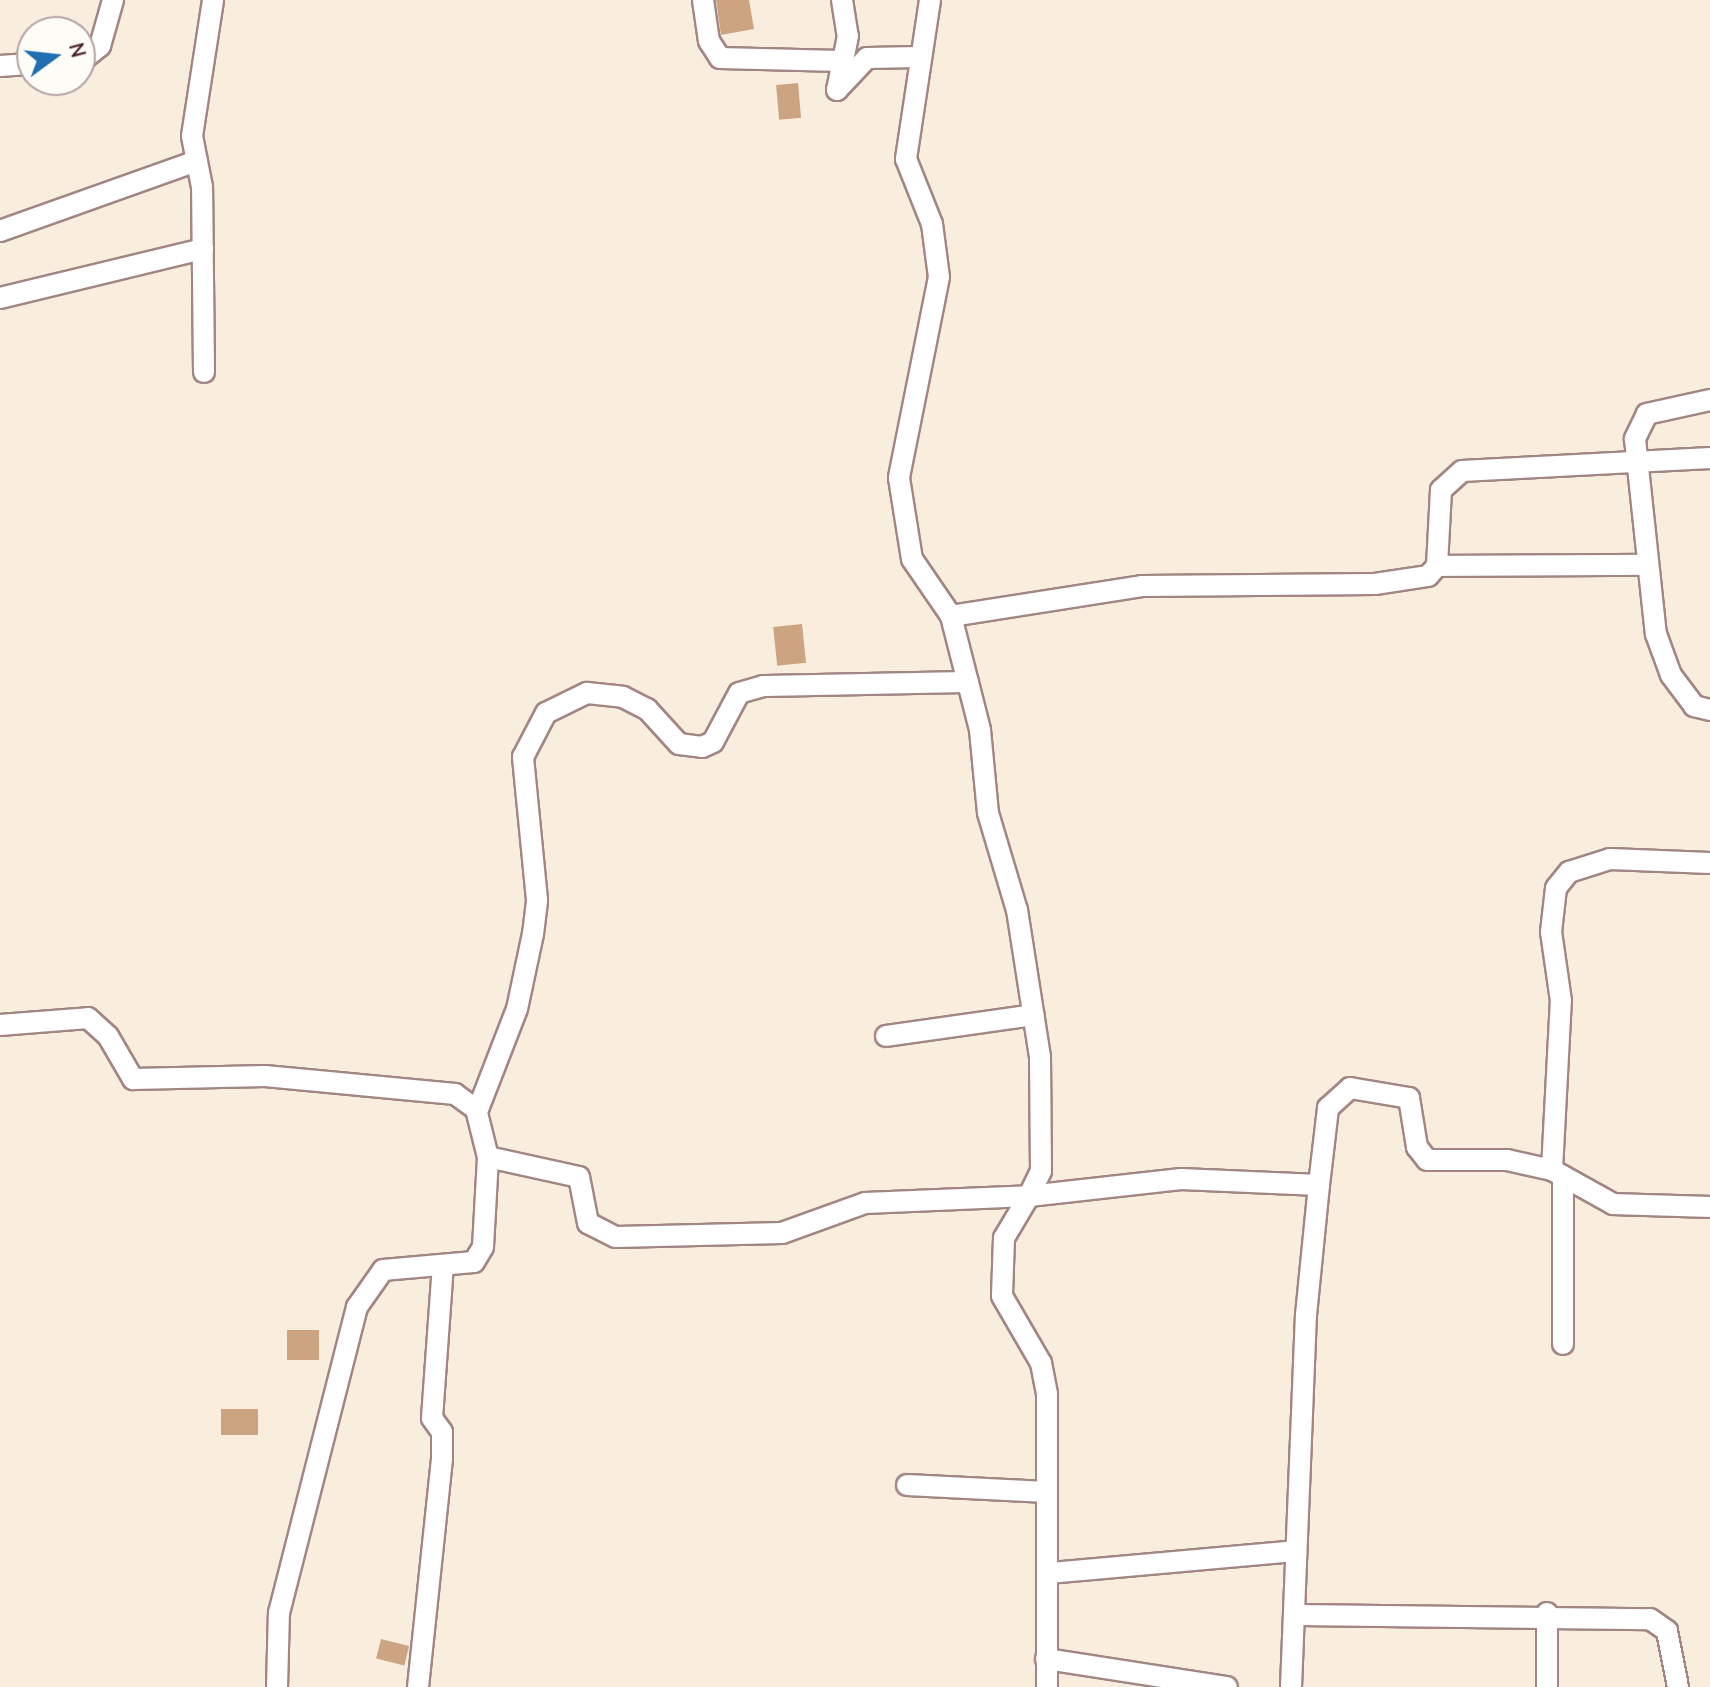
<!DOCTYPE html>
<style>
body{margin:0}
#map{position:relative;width:1710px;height:1687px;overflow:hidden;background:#f9eede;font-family:"Comic Neue",sans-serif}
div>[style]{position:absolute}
.building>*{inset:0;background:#cda481;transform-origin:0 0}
.roads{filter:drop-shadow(2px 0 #a28684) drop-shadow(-2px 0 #a28684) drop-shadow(0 2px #a28684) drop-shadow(0 -2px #a28684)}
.minor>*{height:20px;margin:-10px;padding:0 10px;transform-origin:10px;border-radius:10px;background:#fff}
span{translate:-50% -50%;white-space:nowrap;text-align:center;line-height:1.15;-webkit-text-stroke:6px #fdfcf7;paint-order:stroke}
.north{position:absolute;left:16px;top:16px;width:80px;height:80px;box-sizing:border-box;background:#fdfcf7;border:2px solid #b5a4a5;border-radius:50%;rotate:75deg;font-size:22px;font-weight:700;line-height:32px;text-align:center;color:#4a1f2b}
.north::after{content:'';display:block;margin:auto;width:28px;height:36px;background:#1f6fb2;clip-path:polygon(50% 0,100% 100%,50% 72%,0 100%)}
</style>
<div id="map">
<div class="building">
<div style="clip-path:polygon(716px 0,749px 0,754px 29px,721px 35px)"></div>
<div style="left:798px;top:83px;width:35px;height:22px;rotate:85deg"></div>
<div style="left:802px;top:624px;width:39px;height:29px;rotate:84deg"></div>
<div style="left:319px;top:1330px;width:30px;height:32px;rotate:90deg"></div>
<div style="left:258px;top:1409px;width:26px;height:37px;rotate:90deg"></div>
<div style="left:381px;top:1639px;width:29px;height:20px;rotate:14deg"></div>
</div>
<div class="roads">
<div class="minor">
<div style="left:703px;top:0;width:41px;rotate:81.7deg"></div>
<div style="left:709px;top:41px;width:20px;rotate:57deg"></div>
<div style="left:720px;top:58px;width:121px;rotate:1.4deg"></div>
<div style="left:842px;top:0;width:36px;rotate:81deg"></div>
<div style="left:848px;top:36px;width:55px;rotate:101.5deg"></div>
<div style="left:837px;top:90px;width:44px;rotate:-46.8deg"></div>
<div style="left:867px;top:58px;width:52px;rotate:-1.1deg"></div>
<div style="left:930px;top:0;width:161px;rotate:98.6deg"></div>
<div style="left:906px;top:159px;width:70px;rotate:68.2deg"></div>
<div style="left:932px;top:224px;width:53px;rotate:82.5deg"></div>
<div style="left:939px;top:277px;width:205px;rotate:101.3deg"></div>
<div style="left:899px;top:478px;width:82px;rotate:80.9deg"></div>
<div style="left:912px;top:559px;width:69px;rotate:55.6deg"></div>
<div style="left:951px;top:616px;width:118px;rotate:75.7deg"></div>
<div style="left:980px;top:730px;width:83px;rotate:84.5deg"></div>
<div style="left:988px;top:813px;width:101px;rotate:73.4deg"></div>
<div style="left:1017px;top:910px;width:149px;rotate:81.1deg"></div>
<div style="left:1040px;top:1057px;width:114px;rotate:89.5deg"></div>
<div style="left:1041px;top:1171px;width:28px;rotate:116deg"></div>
<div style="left:1029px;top:1196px;width:153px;rotate:-6.4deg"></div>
<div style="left:1181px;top:1179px;width:138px;rotate:2.5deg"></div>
<div style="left:1319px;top:1185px;width:78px;rotate:-83.3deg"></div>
<div style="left:1328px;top:1108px;width:30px;rotate:-42deg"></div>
<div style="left:1350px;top:1088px;width:60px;rotate:9.6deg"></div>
<div style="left:1409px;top:1098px;width:50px;rotate:80.7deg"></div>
<div style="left:1417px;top:1147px;width:16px;rotate:52deg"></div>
<div style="left:1427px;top:1160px;width:80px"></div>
<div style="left:1507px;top:1160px;width:46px;rotate:12.5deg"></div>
<div style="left:1552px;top:1170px;width:70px;rotate:29.1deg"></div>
<div style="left:1613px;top:1204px;width:97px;rotate:1.8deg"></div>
<div style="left:80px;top:62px;width:26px;rotate:-39deg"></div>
<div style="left:100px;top:46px;width:48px;rotate:-74.2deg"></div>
<div style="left:0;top:66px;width:32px;rotate:-4deg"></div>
<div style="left:0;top:231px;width:209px;rotate:-19.6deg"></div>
<div style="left:0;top:298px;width:209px;rotate:-13.6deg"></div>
<div style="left:204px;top:372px;width:185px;rotate:-90.6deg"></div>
<div style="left:202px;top:187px;width:52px;rotate:-101.1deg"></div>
<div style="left:192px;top:136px;width:138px;rotate:-81.2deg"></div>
<div style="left:1710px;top:400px;width:65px;rotate:167.5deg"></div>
<div style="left:1647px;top:414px;width:28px;rotate:116deg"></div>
<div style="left:1635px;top:439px;width:196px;rotate:83.9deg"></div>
<div style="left:1656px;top:634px;width:44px;rotate:69.9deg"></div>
<div style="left:1671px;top:675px;width:39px;rotate:53deg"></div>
<div style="left:1694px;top:706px;width:16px;rotate:14deg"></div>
<div style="left:1437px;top:566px;width:211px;rotate:-0.3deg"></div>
<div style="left:951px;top:616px;width:193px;rotate:-8.9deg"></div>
<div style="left:1142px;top:586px;width:233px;rotate:-0.5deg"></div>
<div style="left:1375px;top:584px;width:54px;rotate:-8.6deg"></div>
<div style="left:1428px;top:576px;width:13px;rotate:-48deg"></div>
<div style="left:1437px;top:566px;width:76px;rotate:-87deg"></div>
<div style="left:1441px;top:490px;width:28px;rotate:-42deg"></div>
<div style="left:1462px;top:471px;width:248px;rotate:-3deg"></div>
<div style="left:0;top:1025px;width:88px;rotate:-4.5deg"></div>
<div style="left:88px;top:1018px;width:27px;rotate:42deg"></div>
<div style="left:108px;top:1036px;width:50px;rotate:59.8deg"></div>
<div style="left:133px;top:1079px;width:132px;rotate:-1.3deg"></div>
<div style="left:265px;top:1076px;width:191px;rotate:5.4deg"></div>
<div style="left:455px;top:1094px;width:26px;rotate:36deg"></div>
<div style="left:476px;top:1109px;width:49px;rotate:76deg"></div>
<div style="left:886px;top:1036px;width:149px;rotate:-8.1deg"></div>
<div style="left:477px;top:1112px;width:110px;rotate:-68.8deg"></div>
<div style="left:517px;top:1009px;width:77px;rotate:-78deg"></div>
<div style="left:533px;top:934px;width:34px;rotate:-83deg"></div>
<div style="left:537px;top:900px;width:144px;rotate:-95.6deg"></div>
<div style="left:523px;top:757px;width:50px;rotate:-62.4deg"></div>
<div style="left:546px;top:713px;width:46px;rotate:-26deg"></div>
<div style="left:587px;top:693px;width:36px;rotate:6deg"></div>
<div style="left:623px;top:697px;width:27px;rotate:27deg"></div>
<div style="left:647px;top:709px;width:47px;rotate:47.6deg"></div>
<div style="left:679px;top:744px;width:23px;rotate:7deg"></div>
<div style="left:702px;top:747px;width:12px;rotate:-24deg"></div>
<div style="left:713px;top:742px;width:55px;rotate:-62deg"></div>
<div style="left:739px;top:693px;width:25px;rotate:-16deg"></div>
<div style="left:763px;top:686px;width:205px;rotate:-1.1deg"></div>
<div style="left:1552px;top:1170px;width:169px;rotate:-87deg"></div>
<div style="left:1561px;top:1001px;width:70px;rotate:-98.2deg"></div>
<div style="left:1551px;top:932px;width:44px;rotate:-83.5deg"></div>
<div style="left:1556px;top:888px;width:21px;rotate:-51deg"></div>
<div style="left:1569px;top:872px;width:43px;rotate:-17.6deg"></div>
<div style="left:1610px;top:859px;width:100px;rotate:2.3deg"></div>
<div style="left:1563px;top:1176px;width:168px;rotate:90deg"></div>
<div style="left:907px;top:1485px;width:140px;rotate:2.9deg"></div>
<div style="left:1050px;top:1573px;width:247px;rotate:-5.1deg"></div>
<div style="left:1547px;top:1613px;width:74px;rotate:90deg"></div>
<div style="left:1298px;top:1615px;width:352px;rotate:0.7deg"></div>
<div style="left:1650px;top:1619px;width:21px;rotate:35deg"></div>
<div style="left:1667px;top:1631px;width:57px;rotate:78.9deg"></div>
<div style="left:1046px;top:1659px;width:183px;rotate:8.8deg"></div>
<div style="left:277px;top:1687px;width:74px;rotate:-88.5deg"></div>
<div style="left:279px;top:1613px;width:316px;rotate:-75.7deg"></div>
<div style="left:357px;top:1307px;width:45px;rotate:-54.9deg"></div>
<div style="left:383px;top:1270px;width:91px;rotate:-5deg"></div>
<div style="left:474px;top:1262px;width:17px;rotate:-59deg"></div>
<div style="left:483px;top:1247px;width:90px;rotate:-86.8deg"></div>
<div style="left:488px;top:1157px;width:93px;rotate:12.4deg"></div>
<div style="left:579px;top:1177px;width:47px;rotate:78.9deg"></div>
<div style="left:588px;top:1223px;width:31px;rotate:27deg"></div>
<div style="left:616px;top:1237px;width:166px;rotate:-1.4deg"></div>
<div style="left:782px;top:1233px;width:88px;rotate:-19.9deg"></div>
<div style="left:865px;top:1203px;width:164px;rotate:-2.4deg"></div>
<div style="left:1029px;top:1196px;width:49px;rotate:120.8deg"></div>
<div style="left:1004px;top:1238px;width:58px;rotate:92deg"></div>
<div style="left:1002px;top:1296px;width:78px;rotate:59.8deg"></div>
<div style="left:1041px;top:1363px;width:32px;rotate:79deg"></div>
<div style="left:1047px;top:1394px;width:293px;rotate:90deg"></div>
<div style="left:418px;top:1687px;width:230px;rotate:-84deg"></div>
<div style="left:442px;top:1458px;width:26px;rotate:-90deg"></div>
<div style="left:442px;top:1432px;width:17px;rotate:-126deg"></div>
<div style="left:432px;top:1418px;width:152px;rotate:-85.9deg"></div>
<div style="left:1291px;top:1687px;width:372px;rotate:-87.7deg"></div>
<div style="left:1306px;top:1315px;width:131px;rotate:-84.3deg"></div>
</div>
</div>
<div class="north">N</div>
</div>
